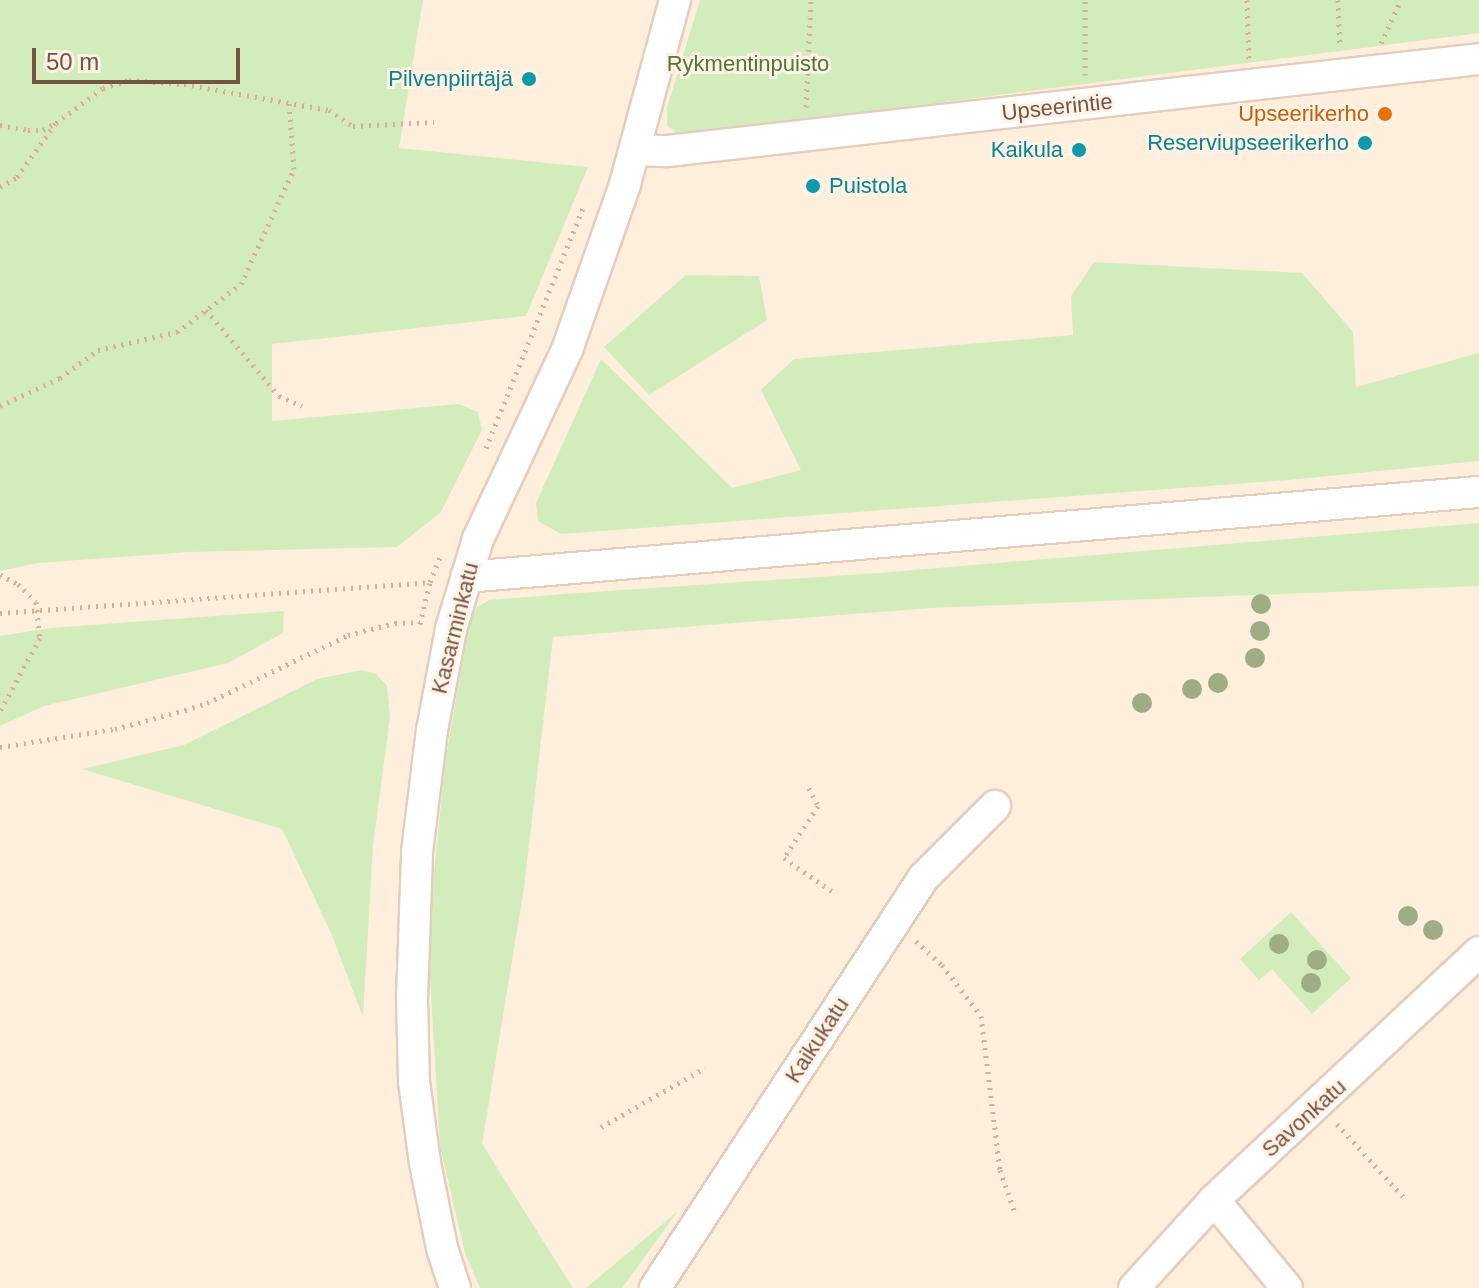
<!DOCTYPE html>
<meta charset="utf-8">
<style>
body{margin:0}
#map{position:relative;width:1479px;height:1288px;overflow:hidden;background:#feefdd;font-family:Arial,sans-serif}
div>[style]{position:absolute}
.green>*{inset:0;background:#d2ecbb}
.path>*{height:5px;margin-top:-2.5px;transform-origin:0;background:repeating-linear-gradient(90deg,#daac96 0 2px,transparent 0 8px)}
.roads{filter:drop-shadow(2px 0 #e5ccbc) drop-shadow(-2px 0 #e5ccbc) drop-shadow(0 2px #e5ccbc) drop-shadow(0 -2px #e5ccbc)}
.street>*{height:30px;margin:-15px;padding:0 15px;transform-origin:15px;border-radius:15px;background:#fff}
.trees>*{width:20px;height:20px;margin:-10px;border-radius:50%;background:#9ead83}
.dots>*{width:22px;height:22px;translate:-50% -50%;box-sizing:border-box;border:4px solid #fff3e6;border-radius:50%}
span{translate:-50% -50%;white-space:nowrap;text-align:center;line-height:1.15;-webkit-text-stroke:6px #fff3e6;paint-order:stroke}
.park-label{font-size:22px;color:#4f7739}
.culture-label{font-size:22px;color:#0d838f}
.right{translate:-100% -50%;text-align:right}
.left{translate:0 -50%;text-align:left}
.street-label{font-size:22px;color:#765344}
.food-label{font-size:22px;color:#c56008}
.scale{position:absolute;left:32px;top:48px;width:208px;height:36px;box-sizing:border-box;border:4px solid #765344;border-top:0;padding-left:10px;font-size:24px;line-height:28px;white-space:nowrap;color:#765344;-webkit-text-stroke:6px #fff3e6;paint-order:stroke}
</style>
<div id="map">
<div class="green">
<div style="clip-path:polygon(0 0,423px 0,399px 148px,588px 167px,526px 316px,272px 344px,272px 421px,459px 404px,478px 412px,482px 430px,441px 512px,397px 547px,189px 552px,38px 563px,0 571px)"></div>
<div style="clip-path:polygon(700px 0,1479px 0,1479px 33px,690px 135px,676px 133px,667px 125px,667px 108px)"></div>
<div style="clip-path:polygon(1094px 262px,1302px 273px,1353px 332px,1356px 387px,1479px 353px,1479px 461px,1288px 480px,561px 534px,538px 521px,536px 503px,601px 359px,732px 488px,801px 470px,761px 390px,794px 359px,1073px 335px,1071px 296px)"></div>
<div style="clip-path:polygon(686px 275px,759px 276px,767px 320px,649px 395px,604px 347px)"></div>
<div style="clip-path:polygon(1479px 523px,1479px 586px,931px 608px,553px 637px,524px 888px,482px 1144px,573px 1288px,480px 1288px,465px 1253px,440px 1146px,430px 977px,432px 894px,445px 763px,468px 629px,476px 608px,489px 600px,563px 594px,878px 573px)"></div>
<div style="clip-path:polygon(284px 611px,283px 633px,228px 663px,44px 706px,0 726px,0 636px,50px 628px)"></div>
<div style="clip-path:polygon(362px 670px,376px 674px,387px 686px,390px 717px,373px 845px,363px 1017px,331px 933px,282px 829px,82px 769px,184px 745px,317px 679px)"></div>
<div style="clip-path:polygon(1291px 912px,1351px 978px,1312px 1014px,1272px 969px,1259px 980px,1240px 959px)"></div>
<div style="clip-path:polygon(678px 1211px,622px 1288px,586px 1288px)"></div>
</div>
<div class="path">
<div style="left:1247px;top:0;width:59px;rotate:88.1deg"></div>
<div style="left:1338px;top:0;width:47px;rotate:87.6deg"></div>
<div style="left:1381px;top:43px;width:47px;rotate:-65.1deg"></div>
<div style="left:1085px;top:75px;width:75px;rotate:-90deg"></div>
<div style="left:806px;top:107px;width:107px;rotate:-87.3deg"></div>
<div style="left:0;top:125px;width:28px;rotate:10deg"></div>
<div style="left:28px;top:130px;width:15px"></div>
<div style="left:43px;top:130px;width:14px;rotate:-30deg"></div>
<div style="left:0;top:187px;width:20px;rotate:-30deg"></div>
<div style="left:17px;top:177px;width:67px;rotate:-54.2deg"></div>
<div style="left:56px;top:123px;width:59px;rotate:-36.7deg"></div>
<div style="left:103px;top:88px;width:27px;rotate:-17deg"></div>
<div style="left:129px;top:80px;width:55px;rotate:4.2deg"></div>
<div style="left:184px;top:84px;width:147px;rotate:10.2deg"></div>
<div style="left:329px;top:110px;width:29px;rotate:34deg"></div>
<div style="left:353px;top:126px;width:81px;rotate:-2.8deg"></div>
<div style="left:206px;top:310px;width:113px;rotate:49.7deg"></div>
<div style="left:279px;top:396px;width:25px;rotate:23deg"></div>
<div style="left:0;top:406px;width:66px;rotate:-25deg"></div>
<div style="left:60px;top:378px;width:47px;rotate:-36.4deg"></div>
<div style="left:98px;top:350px;width:81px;rotate:-12.8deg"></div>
<div style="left:177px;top:332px;width:80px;rotate:-36.9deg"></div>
<div style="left:241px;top:284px;width:127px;rotate:-65.3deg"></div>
<div style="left:294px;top:169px;width:66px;rotate:-94.3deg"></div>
<div style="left:486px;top:448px;width:261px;rotate:-68deg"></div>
<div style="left:0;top:575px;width:20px;rotate:27deg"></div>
<div style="left:18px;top:584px;width:25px;rotate:45deg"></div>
<div style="left:36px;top:602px;width:36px;rotate:84deg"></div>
<div style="left:40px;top:638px;width:83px;rotate:118.7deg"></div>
<div style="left:0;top:613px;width:431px;rotate:-4.1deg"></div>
<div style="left:420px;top:624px;width:43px;rotate:-76.6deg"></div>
<div style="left:430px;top:582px;width:27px;rotate:-68deg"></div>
<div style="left:0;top:747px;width:116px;rotate:-8.9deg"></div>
<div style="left:115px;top:729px;width:73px;rotate:-15.2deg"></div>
<div style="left:185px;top:710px;width:23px;rotate:-18deg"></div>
<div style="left:207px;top:703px;width:157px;rotate:-25.7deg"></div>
<div style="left:348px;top:635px;width:49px;rotate:-14.3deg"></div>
<div style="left:395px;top:623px;width:25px;rotate:-2deg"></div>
<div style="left:809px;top:788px;width:20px;rotate:63deg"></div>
<div style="left:818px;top:806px;width:62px;rotate:123.2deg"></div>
<div style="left:784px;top:858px;width:60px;rotate:34.8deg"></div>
<div style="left:916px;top:941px;width:35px;rotate:43deg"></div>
<div style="left:942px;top:965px;width:64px;rotate:52.6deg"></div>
<div style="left:981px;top:1016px;width:155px;rotate:83deg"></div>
<div style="left:1000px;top:1170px;width:46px;rotate:70.8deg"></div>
<div style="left:1337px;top:1124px;width:104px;rotate:47.7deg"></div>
<div style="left:601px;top:1127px;width:120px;rotate:-29.6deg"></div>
</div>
<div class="roads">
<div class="street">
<div style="left:635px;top:150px;width:33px;rotate:2deg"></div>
<div style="left:668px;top:151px;width:816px;rotate:-6.47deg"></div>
<div style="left:466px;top:577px;width:1017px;rotate:-4.8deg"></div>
<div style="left:1214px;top:1200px;width:114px;rotate:50.3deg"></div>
<div style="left:455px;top:1288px;width:42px;rotate:-108deg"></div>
<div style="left:442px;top:1248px;width:87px;rotate:-101.3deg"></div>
<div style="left:425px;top:1163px;width:82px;rotate:-97.7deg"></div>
<div style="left:414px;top:1082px;width:84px;rotate:-91.4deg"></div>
<div style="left:412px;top:998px;width:146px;rotate:-88deg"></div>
<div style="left:417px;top:852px;width:123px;rotate:-83deg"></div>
<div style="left:432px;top:730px;width:103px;rotate:-79.3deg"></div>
<div style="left:451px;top:629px;width:94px;rotate:-73.3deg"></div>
<div style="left:478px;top:539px;width:209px;rotate:-64.8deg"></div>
<div style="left:567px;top:350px;width:176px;rotate:-70.7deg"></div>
<div style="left:625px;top:184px;width:191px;rotate:-74.8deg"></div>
<div style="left:655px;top:1288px;width:490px;rotate:-56.8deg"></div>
<div style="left:923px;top:878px;width:102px;rotate:-45deg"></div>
<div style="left:1134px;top:1288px;width:119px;rotate:-47.7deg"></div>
<div style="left:1214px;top:1200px;width:363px;rotate:-43.1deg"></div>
</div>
</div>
<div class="trees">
<div style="left:1261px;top:604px"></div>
<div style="left:1260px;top:631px"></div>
<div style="left:1255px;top:658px"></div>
<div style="left:1218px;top:683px"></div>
<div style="left:1192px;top:689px"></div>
<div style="left:1142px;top:703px"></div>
<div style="left:1408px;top:916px"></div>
<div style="left:1433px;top:930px"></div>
<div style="left:1279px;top:944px"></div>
<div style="left:1317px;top:960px"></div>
<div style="left:1311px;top:983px"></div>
</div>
<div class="dots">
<div style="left:529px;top:79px;background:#0f9aa8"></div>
<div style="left:1385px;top:114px;background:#e8710a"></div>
<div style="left:1365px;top:143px;background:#0f9aa8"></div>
<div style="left:1079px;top:150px;background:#0f9aa8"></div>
<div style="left:813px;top:186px;background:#0f9aa8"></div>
</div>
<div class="park-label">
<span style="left:748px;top:64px">Rykmentinpuisto</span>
</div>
<div class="culture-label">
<span class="right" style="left:513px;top:79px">Pilvenpiirtäjä</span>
<span class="right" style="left:1349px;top:143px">Reserviupseerikerho</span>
<span class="right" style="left:1063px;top:150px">Kaikula</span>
<span class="left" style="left:829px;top:186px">Puistola</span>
</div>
<div class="street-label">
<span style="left:1057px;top:107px;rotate:-6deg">Upseerintie</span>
<span style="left:455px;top:628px;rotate:-76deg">Kasarminkatu</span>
<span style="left:817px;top:1040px;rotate:-57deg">Kaikukatu</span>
<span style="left:1304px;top:1118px;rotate:-42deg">Savonkatu</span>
</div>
<div class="food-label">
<span class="right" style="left:1369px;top:114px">Upseerikerho</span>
</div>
<div class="scale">50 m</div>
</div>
